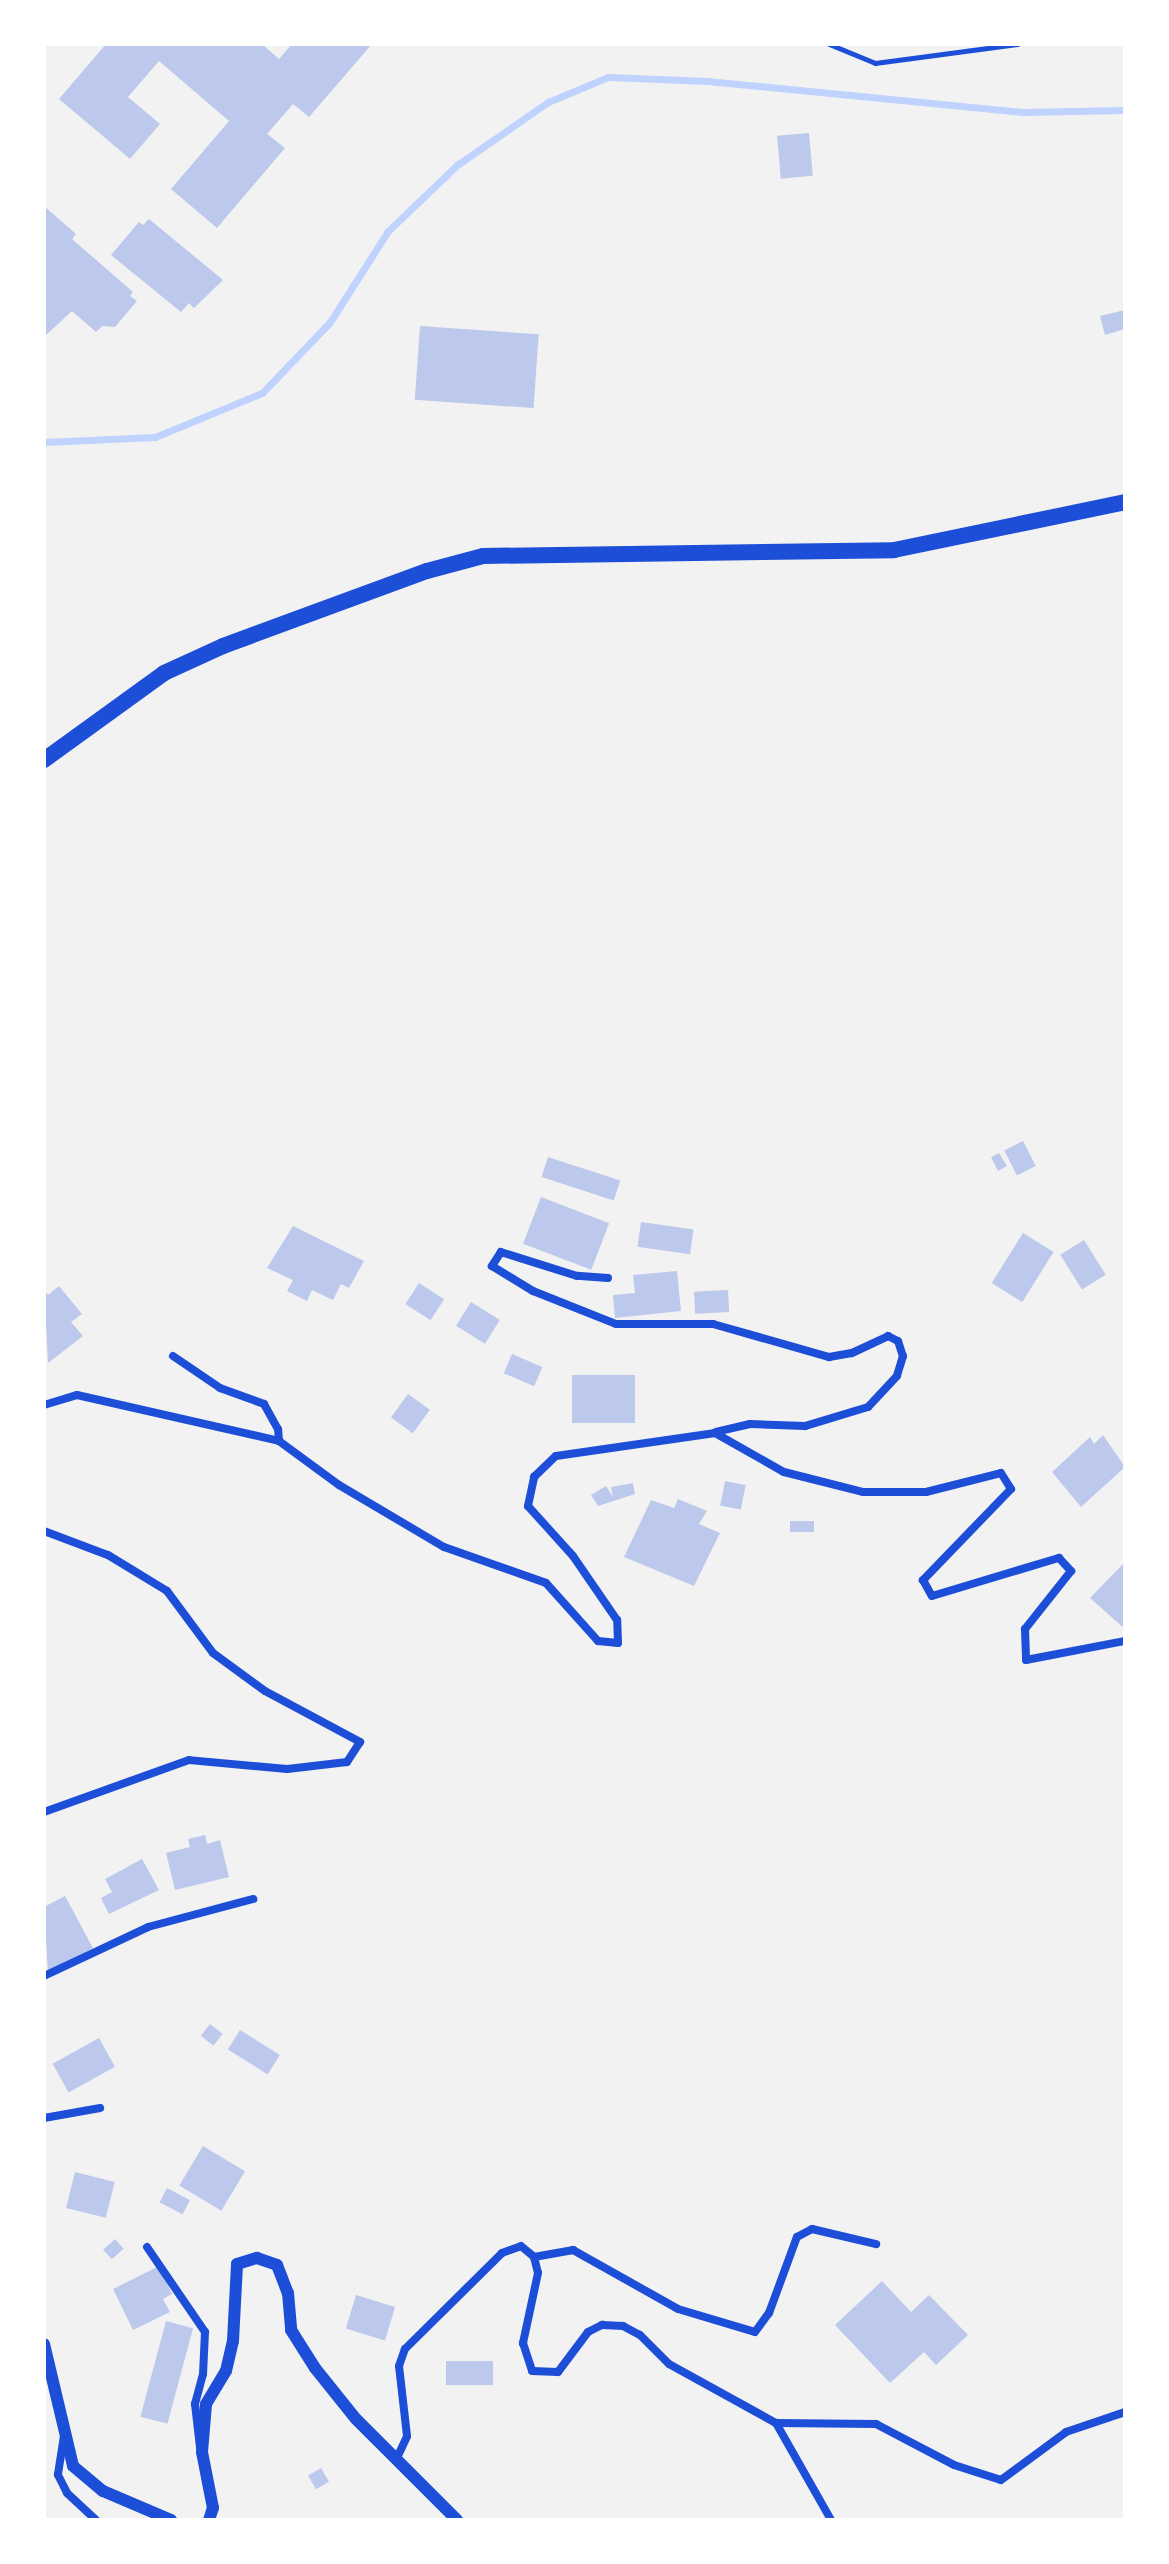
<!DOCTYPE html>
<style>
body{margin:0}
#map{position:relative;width:1169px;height:2564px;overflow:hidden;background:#f2f2f2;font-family:Roboto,sans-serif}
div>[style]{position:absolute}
.stream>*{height:7px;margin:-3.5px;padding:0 3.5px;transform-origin:3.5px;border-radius:3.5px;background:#bfd3fe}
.building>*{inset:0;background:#bdc9ec;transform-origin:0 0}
.service>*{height:5px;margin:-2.5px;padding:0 2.5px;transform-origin:2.5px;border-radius:2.5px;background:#1d4ed8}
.minor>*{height:8px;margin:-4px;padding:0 4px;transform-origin:4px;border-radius:4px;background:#1d4ed8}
.tertiary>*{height:12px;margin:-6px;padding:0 6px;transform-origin:6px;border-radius:6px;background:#1d4ed8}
.primary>*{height:16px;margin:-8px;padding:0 8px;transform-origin:8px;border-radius:8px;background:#1d4ed8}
span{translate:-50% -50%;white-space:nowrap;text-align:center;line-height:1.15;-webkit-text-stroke:7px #fff;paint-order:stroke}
.frame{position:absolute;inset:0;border:46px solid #fff;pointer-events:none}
</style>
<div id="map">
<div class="stream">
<div style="left:44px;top:442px;width:111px;rotate:-2.6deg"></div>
<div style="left:155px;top:437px;width:116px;rotate:-22.4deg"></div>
<div style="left:262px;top:393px;width:98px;rotate:-46.2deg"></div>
<div style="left:330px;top:322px;width:108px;rotate:-57.5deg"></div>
<div style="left:388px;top:231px;width:95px;rotate:-43.7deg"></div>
<div style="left:457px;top:165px;width:111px;rotate:-34.7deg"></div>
<div style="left:548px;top:102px;width:65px;rotate:-22.6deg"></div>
<div style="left:608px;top:77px;width:99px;rotate:2.3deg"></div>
<div style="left:707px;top:81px;width:317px;rotate:5.6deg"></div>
<div style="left:1022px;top:112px;width:103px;rotate:-1.1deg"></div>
</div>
<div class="building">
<div style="clip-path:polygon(106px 44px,262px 44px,279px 59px,292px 44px,372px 44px,309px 117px,293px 104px,267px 134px,285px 148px,217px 228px,171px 189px,229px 121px,159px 61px,128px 97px,160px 124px,130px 159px,59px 99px)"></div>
<div style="left:809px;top:133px;width:43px;height:32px;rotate:85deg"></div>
<div style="clip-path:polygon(44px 206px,76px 234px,72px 239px,133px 292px,130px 296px,137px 301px,115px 327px,102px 326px,96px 332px,72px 311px,44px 337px)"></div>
<div style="clip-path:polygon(149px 219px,223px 280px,194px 308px,189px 303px,181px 312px,111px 255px,139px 222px,143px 225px)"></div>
<div style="clip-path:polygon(1125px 310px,1125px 329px,1105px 335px,1100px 316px)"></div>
<div style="left:420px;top:326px;width:119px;height:74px;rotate:4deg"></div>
<div style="left:1023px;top:1141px;width:28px;height:21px;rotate:63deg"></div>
<div style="clip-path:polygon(999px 1153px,1007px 1166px,998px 1171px,991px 1157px)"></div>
<div style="left:548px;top:1157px;width:76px;height:21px;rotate:18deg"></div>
<div style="left:541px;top:1197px;width:73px;height:50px;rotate:21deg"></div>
<div style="left:641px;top:1222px;width:53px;height:25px;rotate:8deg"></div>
<div style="clip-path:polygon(293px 1226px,364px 1261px,349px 1288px,341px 1284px,333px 1300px,312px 1290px,307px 1301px,287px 1291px,293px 1280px,267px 1268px)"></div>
<div style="left:1023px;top:1233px;width:36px;height:59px;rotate:32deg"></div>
<div style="left:1084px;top:1240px;width:41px;height:28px;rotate:58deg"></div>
<div style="clip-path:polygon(677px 1271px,681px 1311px,615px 1318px,613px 1295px,635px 1293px,633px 1275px)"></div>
<div style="left:419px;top:1283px;width:30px;height:25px;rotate:33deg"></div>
<div style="clip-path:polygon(59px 1286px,82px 1314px,71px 1322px,83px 1336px,48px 1363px,44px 1290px,48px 1295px)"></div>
<div style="left:728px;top:1290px;width:22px;height:34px;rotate:87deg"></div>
<div style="left:471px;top:1302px;width:34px;height:28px;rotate:32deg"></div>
<div style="left:512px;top:1354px;width:33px;height:21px;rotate:23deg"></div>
<div style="left:635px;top:1375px;width:48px;height:63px;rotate:90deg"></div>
<div style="left:408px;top:1394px;width:27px;height:29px;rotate:36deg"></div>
<div style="clip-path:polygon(1103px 1435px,1125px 1467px,1081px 1507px,1052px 1472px,1090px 1437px,1094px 1444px)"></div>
<div style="left:725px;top:1481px;width:21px;height:25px;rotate:11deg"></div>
<div style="clip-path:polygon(633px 1483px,635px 1494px,598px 1506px,591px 1495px,606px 1486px,613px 1497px,611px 1487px)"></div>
<div style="clip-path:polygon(678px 1499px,707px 1511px,699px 1524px,720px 1533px,694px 1586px,624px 1557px,651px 1500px,674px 1508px)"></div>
<div style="left:790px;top:1521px;width:24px;height:11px"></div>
<div style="clip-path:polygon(1125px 1562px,1125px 1629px,1090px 1598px)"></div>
<div style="clip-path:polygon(205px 1835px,207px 1844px,220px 1840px,229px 1877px,175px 1890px,166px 1853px,190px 1847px,188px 1839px)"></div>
<div style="clip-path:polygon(142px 1859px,159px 1890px,109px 1914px,101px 1898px,112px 1892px,105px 1879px)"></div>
<div style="clip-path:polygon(65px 1896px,93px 1948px,48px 1973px,44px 1907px)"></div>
<div style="left:210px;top:2024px;width:16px;height:15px;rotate:38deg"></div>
<div style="left:240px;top:2030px;width:47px;height:23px;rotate:32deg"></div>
<div style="left:99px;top:2038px;width:33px;height:53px;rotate:61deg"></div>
<div style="left:203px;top:2146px;width:49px;height:46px;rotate:31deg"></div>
<div style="left:75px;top:2172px;width:41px;height:37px;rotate:14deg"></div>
<div style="left:167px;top:2188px;width:26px;height:16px;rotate:28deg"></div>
<div style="left:115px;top:2239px;width:13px;height:16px;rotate:48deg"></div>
<div style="clip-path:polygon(159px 2266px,172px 2294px,163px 2299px,170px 2312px,133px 2330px,113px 2289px)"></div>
<div style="clip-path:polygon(882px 2281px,911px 2312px,929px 2295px,968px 2335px,936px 2365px,924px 2352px,890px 2383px,835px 2325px)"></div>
<div style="left:356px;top:2295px;width:41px;height:35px;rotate:17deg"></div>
<div style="left:166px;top:2321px;width:28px;height:99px;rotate:15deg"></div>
<div style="left:446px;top:2361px;width:47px;height:24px"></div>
<div style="left:321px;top:2468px;width:16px;height:15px;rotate:60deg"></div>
</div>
<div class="service">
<div style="left:829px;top:44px;width:50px;rotate:22.4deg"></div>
<div style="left:875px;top:63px;width:144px;rotate:-7.6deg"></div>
</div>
<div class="minor">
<div style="left:608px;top:1278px;width:31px;rotate:-176deg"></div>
<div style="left:577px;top:1276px;width:80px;rotate:-162.5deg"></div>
<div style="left:501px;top:1252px;width:17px;rotate:123deg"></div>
<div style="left:492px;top:1266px;width:48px;rotate:31.4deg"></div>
<div style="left:533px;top:1291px;width:89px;rotate:21.7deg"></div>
<div style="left:616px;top:1324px;width:97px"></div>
<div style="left:713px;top:1324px;width:121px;rotate:15.9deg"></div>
<div style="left:829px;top:1357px;width:23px;rotate:-10deg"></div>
<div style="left:852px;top:1353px;width:40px;rotate:-25deg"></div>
<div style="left:888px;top:1336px;width:11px;rotate:27deg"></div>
<div style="left:898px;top:1341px;width:16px;rotate:72deg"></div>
<div style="left:903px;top:1356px;width:21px;rotate:107deg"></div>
<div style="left:897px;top:1376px;width:42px;rotate:133.1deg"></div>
<div style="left:868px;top:1407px;width:66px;rotate:163.2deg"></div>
<div style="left:805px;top:1426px;width:55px;rotate:-177.9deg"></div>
<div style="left:750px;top:1424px;width:35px;rotate:167deg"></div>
<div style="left:173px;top:1356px;width:57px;rotate:34.2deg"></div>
<div style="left:220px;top:1388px;width:47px;rotate:20deg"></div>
<div style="left:264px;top:1404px;width:29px;rotate:61deg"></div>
<div style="left:278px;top:1429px;width:12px;rotate:85deg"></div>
<div style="left:44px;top:1405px;width:34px;rotate:-17deg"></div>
<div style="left:77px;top:1395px;width:207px;rotate:12.8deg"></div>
<div style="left:279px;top:1441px;width:74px;rotate:36.3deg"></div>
<div style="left:339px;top:1485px;width:122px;rotate:30.6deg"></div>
<div style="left:444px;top:1547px;width:108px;rotate:19.4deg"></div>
<div style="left:546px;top:1583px;width:78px;rotate:48.1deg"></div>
<div style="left:598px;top:1641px;width:20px;rotate:6deg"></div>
<div style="left:618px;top:1643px;width:23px;rotate:-92deg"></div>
<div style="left:617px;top:1620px;width:78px;rotate:-124.5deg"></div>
<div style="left:573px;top:1556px;width:67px;rotate:-132deg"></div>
<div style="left:528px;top:1506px;width:30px;rotate:-78deg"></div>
<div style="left:534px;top:1477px;width:30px;rotate:-44deg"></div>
<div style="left:556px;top:1456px;width:161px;rotate:-8.2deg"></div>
<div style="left:715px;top:1433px;width:79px;rotate:29.5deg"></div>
<div style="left:784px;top:1472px;width:81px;rotate:14.2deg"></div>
<div style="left:863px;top:1492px;width:63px"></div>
<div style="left:926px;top:1492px;width:77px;rotate:-14.2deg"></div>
<div style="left:1001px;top:1473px;width:19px;rotate:58deg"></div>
<div style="left:1011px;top:1489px;width:127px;rotate:134deg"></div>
<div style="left:923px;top:1580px;width:18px;rotate:61deg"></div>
<div style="left:932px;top:1596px;width:133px;rotate:-16.7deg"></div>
<div style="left:1059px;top:1558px;width:18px;rotate:47deg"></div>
<div style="left:1071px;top:1571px;width:74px;rotate:128.4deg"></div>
<div style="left:1025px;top:1629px;width:31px;rotate:88deg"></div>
<div style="left:1026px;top:1660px;width:101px;rotate:-10.9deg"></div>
<div style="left:44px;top:1531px;width:68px;rotate:20.6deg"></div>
<div style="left:108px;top:1555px;width:69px;rotate:31.4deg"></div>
<div style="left:167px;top:1591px;width:77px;rotate:53.4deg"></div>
<div style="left:213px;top:1653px;width:64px;rotate:36.2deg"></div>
<div style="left:265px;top:1691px;width:108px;rotate:28.2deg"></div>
<div style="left:360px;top:1742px;width:24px;rotate:123deg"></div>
<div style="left:347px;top:1762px;width:60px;rotate:173.3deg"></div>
<div style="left:287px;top:1769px;width:98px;rotate:-174.8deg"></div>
<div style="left:189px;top:1760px;width:154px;rotate:160.3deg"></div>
<div style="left:44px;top:1976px;width:115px;rotate:-25.2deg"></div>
<div style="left:148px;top:1927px;width:109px;rotate:-14.9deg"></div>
<div style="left:44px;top:2118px;width:57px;rotate:-10.1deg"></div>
<div style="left:147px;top:2247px;width:103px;rotate:55.7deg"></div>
<div style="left:205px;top:2332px;width:42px;rotate:92.7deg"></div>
<div style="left:203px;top:2374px;width:31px;rotate:105deg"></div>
<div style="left:195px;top:2404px;width:43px;rotate:83.4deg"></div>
<div style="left:534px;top:2257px;width:40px;rotate:-10deg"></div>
<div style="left:573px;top:2250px;width:120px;rotate:29.3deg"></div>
<div style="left:678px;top:2309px;width:80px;rotate:16.6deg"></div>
<div style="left:755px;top:2332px;width:24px;rotate:-54deg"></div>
<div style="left:769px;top:2313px;width:81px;rotate:-69.8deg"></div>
<div style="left:797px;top:2237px;width:17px;rotate:-28deg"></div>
<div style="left:812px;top:2229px;width:66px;rotate:13.2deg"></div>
<div style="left:776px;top:2423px;width:100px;rotate:0.6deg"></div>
<div style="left:876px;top:2424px;width:88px;rotate:27.7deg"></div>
<div style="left:954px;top:2465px;width:49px;rotate:17.7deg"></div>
<div style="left:1001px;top:2480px;width:81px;rotate:-36.4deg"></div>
<div style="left:1066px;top:2432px;width:62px;rotate:-18.7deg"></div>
<div style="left:64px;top:2436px;width:39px;rotate:99deg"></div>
<div style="left:58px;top:2475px;width:20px;rotate:63deg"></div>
<div style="left:67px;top:2493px;width:40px;rotate:43deg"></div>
<div style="left:396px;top:2460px;width:26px;rotate:-65deg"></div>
<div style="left:407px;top:2436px;width:70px;rotate:-96.5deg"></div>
<div style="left:399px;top:2366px;width:18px;rotate:-71deg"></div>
<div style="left:405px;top:2349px;width:136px;rotate:-44.7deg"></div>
<div style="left:502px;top:2253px;width:20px;rotate:-20deg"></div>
<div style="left:521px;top:2246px;width:17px;rotate:40deg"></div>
<div style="left:534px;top:2257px;width:16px;rotate:76deg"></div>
<div style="left:538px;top:2273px;width:72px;rotate:102.1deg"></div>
<div style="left:523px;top:2343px;width:29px;rotate:72deg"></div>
<div style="left:532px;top:2371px;width:26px;rotate:2deg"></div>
<div style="left:558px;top:2372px;width:50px;rotate:-53.1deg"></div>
<div style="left:588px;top:2332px;width:16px;rotate:-27deg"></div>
<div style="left:602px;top:2325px;width:21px;rotate:3deg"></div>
<div style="left:623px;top:2326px;width:19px;rotate:28deg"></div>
<div style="left:640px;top:2335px;width:41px;rotate:45deg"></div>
<div style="left:669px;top:2364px;width:122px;rotate:28.9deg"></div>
<div style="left:776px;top:2423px;width:112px;rotate:60.4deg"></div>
</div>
<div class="tertiary">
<div style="left:44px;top:2344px;width:125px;rotate:76.6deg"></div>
<div style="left:73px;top:2466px;width:39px;rotate:40deg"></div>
<div style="left:103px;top:2491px;width:74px;rotate:23.1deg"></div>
<div style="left:209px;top:2520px;width:13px;rotate:-72deg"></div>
<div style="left:213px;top:2508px;width:57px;rotate:-101.1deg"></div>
<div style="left:202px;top:2452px;width:48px;rotate:-85.2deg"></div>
<div style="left:206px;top:2404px;width:39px;rotate:-59deg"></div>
<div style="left:226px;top:2371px;width:31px;rotate:-77deg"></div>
<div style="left:233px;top:2341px;width:77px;rotate:-87deg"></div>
<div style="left:237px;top:2264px;width:21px;rotate:-17deg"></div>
<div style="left:257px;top:2258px;width:21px;rotate:19deg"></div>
<div style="left:277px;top:2265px;width:30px;rotate:69deg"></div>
<div style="left:288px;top:2293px;width:37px;rotate:85deg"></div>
<div style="left:291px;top:2330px;width:45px;rotate:57.7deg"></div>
<div style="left:315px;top:2368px;width:65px;rotate:51.2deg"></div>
<div style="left:356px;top:2419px;width:143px;rotate:45deg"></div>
</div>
<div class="primary">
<div style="left:44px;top:760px;width:148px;rotate:-35.9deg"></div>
<div style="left:164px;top:673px;width:65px;rotate:-24.6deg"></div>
<div style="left:223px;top:646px;width:217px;rotate:-20.2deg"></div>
<div style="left:427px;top:571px;width:58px;rotate:-15deg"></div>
<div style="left:483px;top:556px;width:411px;rotate:-0.8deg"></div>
<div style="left:894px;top:550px;width:236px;rotate:-11.7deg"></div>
</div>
<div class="frame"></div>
</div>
